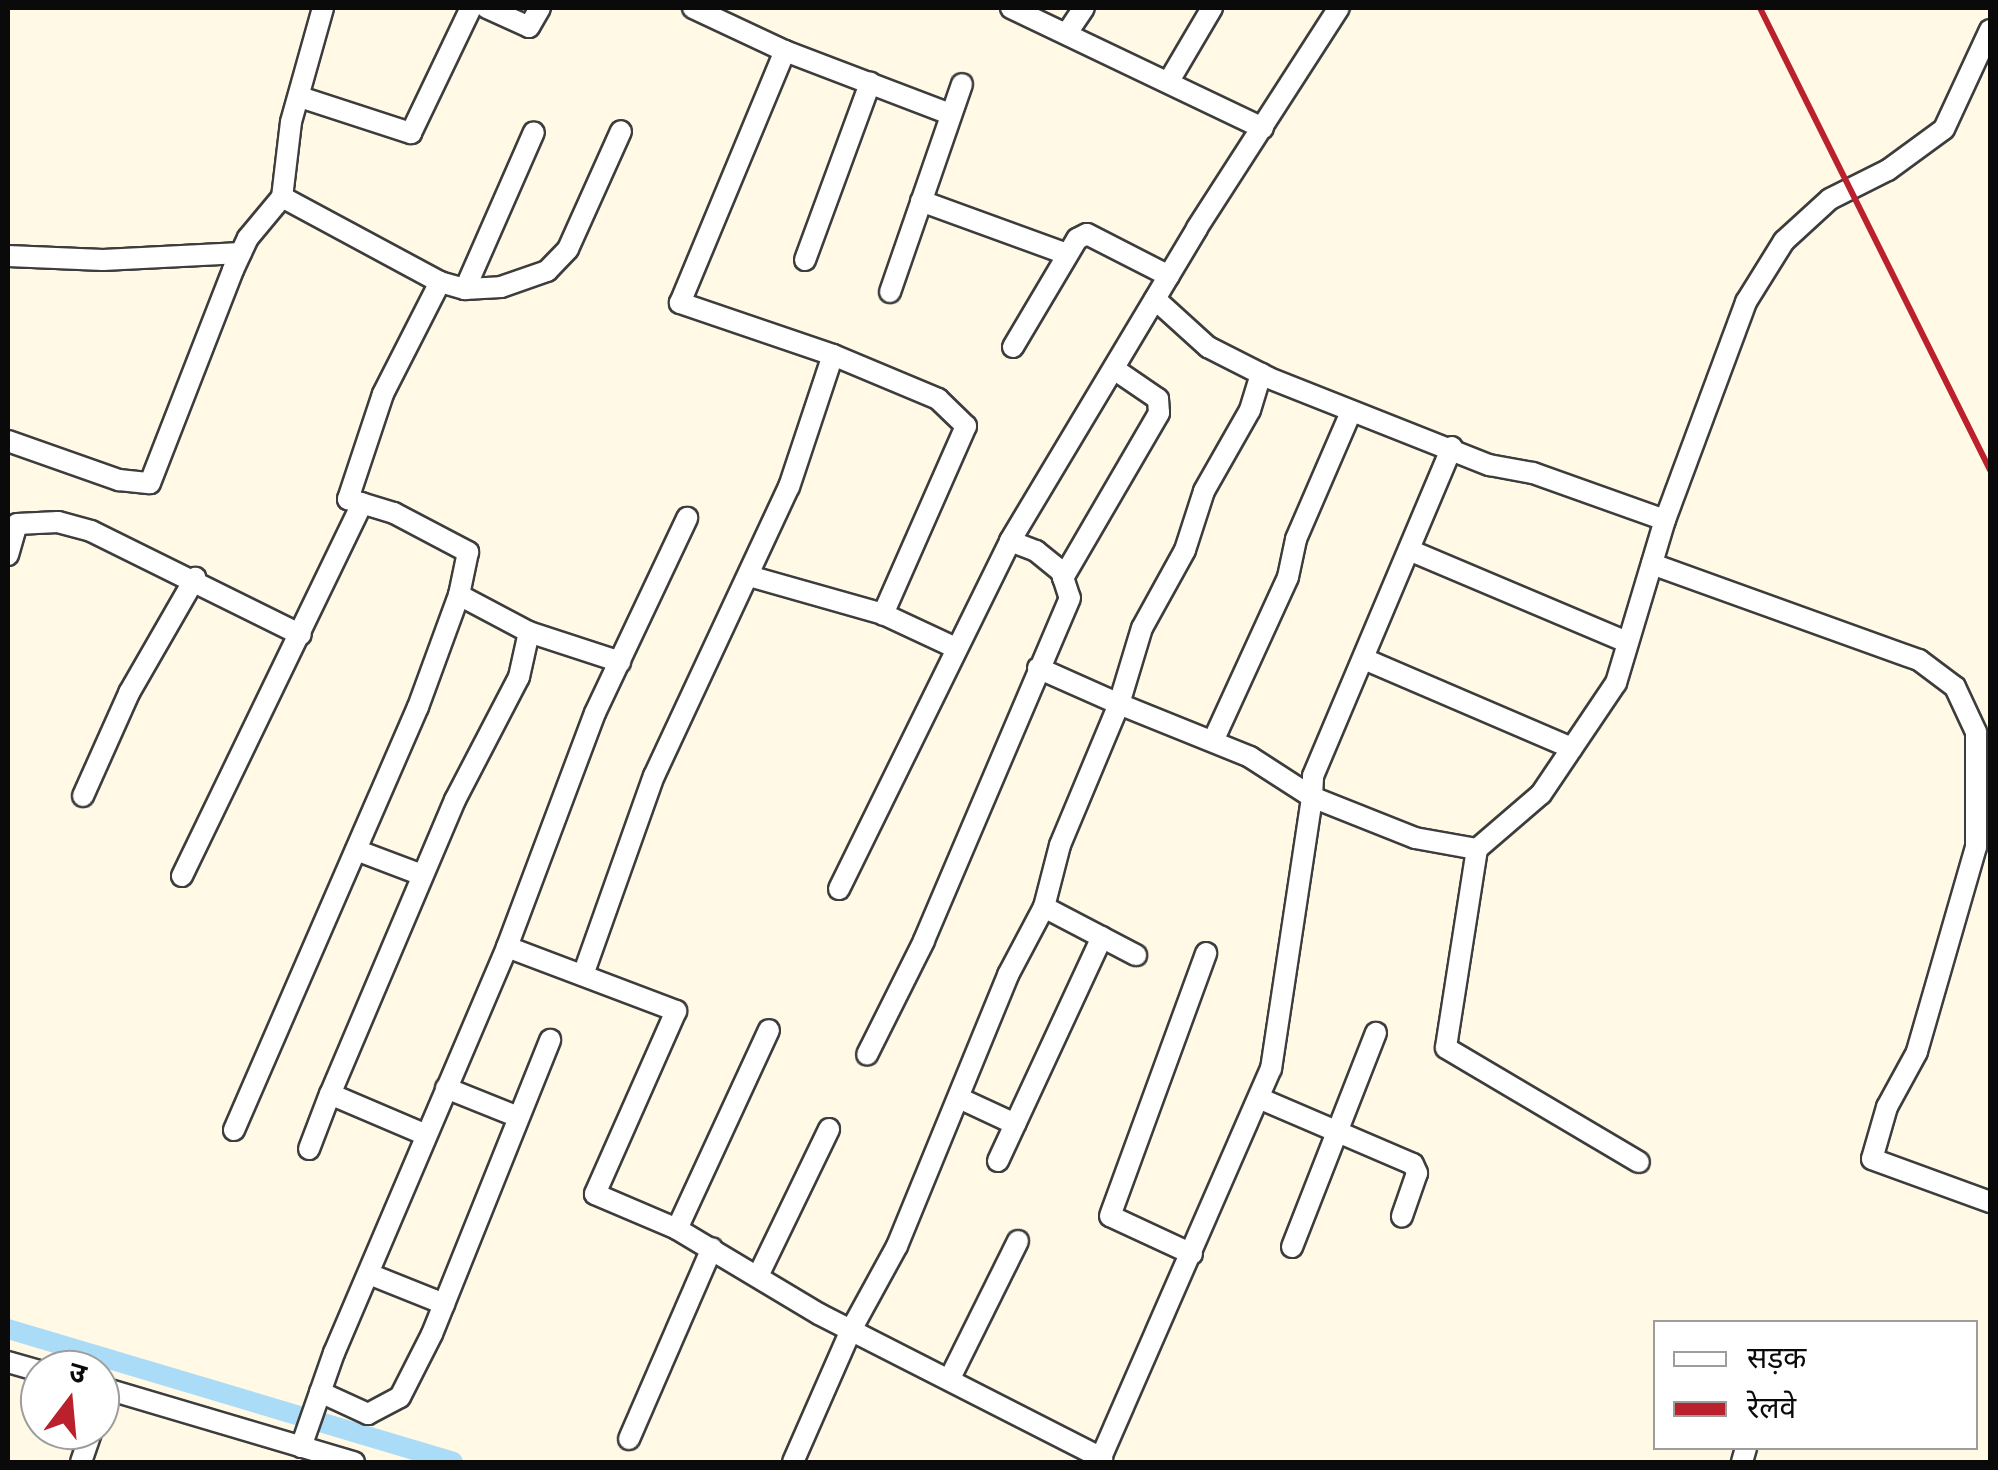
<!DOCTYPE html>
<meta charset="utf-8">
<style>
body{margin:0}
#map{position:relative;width:1998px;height:1470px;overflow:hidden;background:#fff9e6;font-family:"Libre Baskerville","Noto Sans Devanagari",serif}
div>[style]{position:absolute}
.canal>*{height:20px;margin:-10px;padding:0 10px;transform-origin:10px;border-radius:10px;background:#aadcf7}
.roads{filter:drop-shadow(2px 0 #3d3d3d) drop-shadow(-2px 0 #3d3d3d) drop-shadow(0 2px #3d3d3d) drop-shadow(0 -2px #3d3d3d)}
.street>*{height:20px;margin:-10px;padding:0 10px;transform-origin:10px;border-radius:10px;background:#fff}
.rail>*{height:6px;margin:-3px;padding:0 3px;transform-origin:3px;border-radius:3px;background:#ba212c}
span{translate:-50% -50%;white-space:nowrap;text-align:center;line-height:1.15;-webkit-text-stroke:10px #fff;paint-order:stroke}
.frame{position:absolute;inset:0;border:10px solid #0a0a0a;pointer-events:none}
.legend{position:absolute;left:1653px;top:1320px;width:325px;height:130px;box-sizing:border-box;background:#fff;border:2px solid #9d9d9d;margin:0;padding:12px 18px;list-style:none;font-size:30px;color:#0a0a0a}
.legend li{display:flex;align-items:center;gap:20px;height:50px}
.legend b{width:50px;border:2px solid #9d9d9d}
.north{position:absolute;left:20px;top:1350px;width:100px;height:100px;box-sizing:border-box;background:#fff;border:2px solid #9d9d9d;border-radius:50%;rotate:16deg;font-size:28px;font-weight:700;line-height:40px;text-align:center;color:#0a0a0a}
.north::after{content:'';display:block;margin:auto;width:35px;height:45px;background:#ba212c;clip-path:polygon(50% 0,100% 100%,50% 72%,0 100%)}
</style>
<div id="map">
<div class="canal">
<div style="left:8px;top:1329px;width:464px;rotate:16.6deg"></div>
</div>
<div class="roads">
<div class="street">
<div style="left:323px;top:8px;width:118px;rotate:105.7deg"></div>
<div style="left:291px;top:122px;width:76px;rotate:96.8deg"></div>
<div style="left:282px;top:197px;width:179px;rotate:28.3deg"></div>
<div style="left:440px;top:282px;width:126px;rotate:117deg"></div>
<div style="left:383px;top:394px;width:111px;rotate:108.4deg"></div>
<div style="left:348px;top:499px;width:48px;rotate:16.9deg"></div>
<div style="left:394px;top:513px;width:84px;rotate:27.8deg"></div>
<div style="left:468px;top:552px;width:44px;rotate:101.8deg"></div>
<div style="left:459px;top:595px;width:79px;rotate:27.9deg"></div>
<div style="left:529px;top:632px;width:46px;rotate:102.5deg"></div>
<div style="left:519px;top:677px;width:139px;rotate:117.5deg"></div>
<div style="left:455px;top:800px;width:319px;rotate:113deg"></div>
<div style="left:330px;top:1094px;width:104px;rotate:23.1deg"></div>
<div style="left:487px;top:8px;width:46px;rotate:24.3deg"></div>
<div style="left:529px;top:27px;width:22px;rotate:-60deg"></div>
<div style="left:693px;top:8px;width:102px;rotate:25.1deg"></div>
<div style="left:785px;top:51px;width:177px;rotate:20.9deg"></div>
<div style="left:1011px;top:8px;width:279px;rotate:25.5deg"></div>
<div style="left:1067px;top:33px;width:30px;rotate:-56deg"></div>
<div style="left:1169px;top:81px;width:85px;rotate:-59.5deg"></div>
<div style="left:300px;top:97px;width:117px;rotate:18deg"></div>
<div style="left:411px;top:133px;width:139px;rotate:-64.4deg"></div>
<div style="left:921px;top:201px;width:155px;rotate:20deg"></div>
<div style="left:8px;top:256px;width:95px;rotate:2.4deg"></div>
<div style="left:103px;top:260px;width:138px;rotate:-2.9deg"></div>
<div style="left:805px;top:260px;width:189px;rotate:-69.8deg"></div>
<div style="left:440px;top:282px;width:26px;rotate:16deg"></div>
<div style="left:465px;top:289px;width:36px;rotate:-3deg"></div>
<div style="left:501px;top:287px;width:49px;rotate:-19.2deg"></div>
<div style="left:547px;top:271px;width:30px;rotate:-46deg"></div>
<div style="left:568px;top:249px;width:129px;rotate:-65.8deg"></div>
<div style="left:465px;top:289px;width:171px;rotate:-66.3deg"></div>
<div style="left:890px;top:292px;width:220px;rotate:-70.9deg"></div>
<div style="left:1155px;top:299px;width:72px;rotate:42.2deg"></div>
<div style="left:1208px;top:347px;width:68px;rotate:26.9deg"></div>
<div style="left:1269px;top:378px;width:237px;rotate:21.6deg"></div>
<div style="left:1489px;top:465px;width:45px;rotate:10.3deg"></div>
<div style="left:1533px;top:473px;width:140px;rotate:19.6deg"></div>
<div style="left:1013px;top:347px;width:126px;rotate:-59.3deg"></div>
<div style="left:1077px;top:239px;width:11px;rotate:-27deg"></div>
<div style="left:1087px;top:234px;width:92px;rotate:27.1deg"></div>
<div style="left:833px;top:355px;width:114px;rotate:22.7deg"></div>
<div style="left:938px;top:399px;width:39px;rotate:44deg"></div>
<div style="left:966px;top:426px;width:206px;rotate:113.8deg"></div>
<div style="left:8px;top:441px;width:118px;rotate:19.4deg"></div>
<div style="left:119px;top:480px;width:31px;rotate:6deg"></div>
<div style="left:150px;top:483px;width:229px;rotate:-68.7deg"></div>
<div style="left:233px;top:270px;width:35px;rotate:-65deg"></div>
<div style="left:248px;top:238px;width:53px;rotate:-50.3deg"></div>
<div style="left:1010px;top:541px;width:365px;rotate:-59.1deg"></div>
<div style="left:1197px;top:228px;width:262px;rotate:-57.2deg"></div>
<div style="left:1409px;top:550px;width:237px;rotate:22.9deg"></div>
<div style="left:8px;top:555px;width:32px;rotate:-74deg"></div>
<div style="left:17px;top:524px;width:41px;rotate:-2.8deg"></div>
<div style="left:58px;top:522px;width:34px;rotate:15deg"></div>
<div style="left:91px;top:531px;width:234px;rotate:26.3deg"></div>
<div style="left:1652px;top:564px;width:284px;rotate:19.8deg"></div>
<div style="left:1919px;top:660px;width:45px;rotate:36.9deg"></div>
<div style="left:1955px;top:687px;width:50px;rotate:65deg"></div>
<div style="left:1976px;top:732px;width:115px;rotate:90deg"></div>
<div style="left:1976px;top:847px;width:213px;rotate:106.1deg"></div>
<div style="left:1917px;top:1052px;width:63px;rotate:118.6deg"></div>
<div style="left:1887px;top:1107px;width:54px;rotate:106.1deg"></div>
<div style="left:1872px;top:1159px;width:126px;rotate:20deg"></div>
<div style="left:749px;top:576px;width:139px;rotate:15.8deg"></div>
<div style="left:883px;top:614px;width:81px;rotate:25deg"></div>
<div style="left:1063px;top:578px;width:191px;rotate:-59.8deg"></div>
<div style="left:1159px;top:413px;width:14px;rotate:-94deg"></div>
<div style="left:1158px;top:399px;width:53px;rotate:-145.7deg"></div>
<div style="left:529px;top:632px;width:96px;rotate:18.2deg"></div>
<div style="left:1364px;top:659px;width:226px;rotate:23.2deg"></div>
<div style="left:1038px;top:668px;width:89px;rotate:24deg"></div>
<div style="left:1119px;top:704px;width:79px;rotate:-73.2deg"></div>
<div style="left:1142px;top:628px;width:89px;rotate:-61.1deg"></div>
<div style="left:1185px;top:550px;width:62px;rotate:-72.1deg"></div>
<div style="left:1204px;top:491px;width:93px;rotate:-60.4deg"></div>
<div style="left:1250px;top:410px;width:38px;rotate:-73deg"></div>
<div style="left:1213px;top:741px;width:180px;rotate:-65.4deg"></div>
<div style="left:1288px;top:577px;width:39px;rotate:-78deg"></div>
<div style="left:1296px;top:539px;width:138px;rotate:-66.6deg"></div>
<div style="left:83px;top:796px;width:113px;rotate:-65.9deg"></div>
<div style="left:129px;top:693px;width:133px;rotate:-60.1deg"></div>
<div style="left:1312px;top:797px;width:21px;rotate:-87deg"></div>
<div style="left:1313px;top:776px;width:357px;rotate:-67.1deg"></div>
<div style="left:1477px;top:849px;width:201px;rotate:98.9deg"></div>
<div style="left:1446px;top:1048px;width:224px;rotate:30.6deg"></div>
<div style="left:356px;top:850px;width:71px;rotate:20.7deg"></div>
<div style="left:182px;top:876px;width:414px;rotate:-64.2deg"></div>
<div style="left:839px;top:889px;width:388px;rotate:-63.8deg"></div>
<div style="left:1010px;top:541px;width:28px;rotate:21deg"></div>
<div style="left:1036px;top:551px;width:32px;rotate:39deg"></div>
<div style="left:1061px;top:571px;width:28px;rotate:72deg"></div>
<div style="left:1070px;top:598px;width:373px;rotate:113.1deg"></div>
<div style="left:924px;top:941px;width:127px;rotate:116.6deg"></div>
<div style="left:1044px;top:907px;width:104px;rotate:27.6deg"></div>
<div style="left:507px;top:947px;width:250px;rotate:-69.4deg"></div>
<div style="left:595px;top:713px;width:216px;rotate:-64.7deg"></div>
<div style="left:583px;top:975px;width:211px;rotate:-70.4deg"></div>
<div style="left:654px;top:776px;width:319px;rotate:-65deg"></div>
<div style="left:789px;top:487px;width:139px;rotate:-71.6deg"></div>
<div style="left:833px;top:355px;width:162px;rotate:-161.2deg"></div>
<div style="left:680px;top:303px;width:273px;rotate:-67.4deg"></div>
<div style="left:446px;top:1088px;width:78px;rotate:21.9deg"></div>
<div style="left:959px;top:1098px;width:62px;rotate:24.9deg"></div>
<div style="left:1261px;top:1099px;width:165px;rotate:23.2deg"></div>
<div style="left:1413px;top:1164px;width:10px;rotate:66deg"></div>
<div style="left:1417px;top:1173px;width:46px;rotate:109.2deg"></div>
<div style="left:234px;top:1130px;width:461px;rotate:-66.5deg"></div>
<div style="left:418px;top:707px;width:119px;rotate:-69.9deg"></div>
<div style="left:309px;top:1149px;width:59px;rotate:-69.1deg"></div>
<div style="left:998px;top:1161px;width:247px;rotate:-65.1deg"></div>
<div style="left:677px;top:1229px;width:219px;rotate:-65.2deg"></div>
<div style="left:1292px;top:1247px;width:230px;rotate:-68.6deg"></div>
<div style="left:1192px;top:1254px;width:90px;rotate:-155.1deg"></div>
<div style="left:1110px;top:1216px;width:280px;rotate:-69.9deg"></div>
<div style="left:369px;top:1274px;width:81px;rotate:21.8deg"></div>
<div style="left:759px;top:1274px;width:161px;rotate:-64.2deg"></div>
<div style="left:8px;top:1362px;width:33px;rotate:16deg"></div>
<div style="left:950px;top:1378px;width:153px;rotate:-63.6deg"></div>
<div style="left:100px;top:1387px;width:265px;rotate:16.5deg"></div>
<div style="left:320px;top:1392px;width:53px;rotate:24.6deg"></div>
<div style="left:368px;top:1414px;width:36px;rotate:-28deg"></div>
<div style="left:400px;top:1397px;width:71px;rotate:-63.1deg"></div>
<div style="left:432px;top:1334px;width:317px;rotate:-68.1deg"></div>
<div style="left:629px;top:1439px;width:208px;rotate:-66.5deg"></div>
<div style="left:301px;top:1447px;width:100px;rotate:-70.7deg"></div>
<div style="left:334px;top:1353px;width:441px;rotate:-66.9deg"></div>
<div style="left:507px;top:947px;width:181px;rotate:20.7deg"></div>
<div style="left:676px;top:1011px;width:200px;rotate:113.9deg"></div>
<div style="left:595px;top:1194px;width:89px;rotate:23.1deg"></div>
<div style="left:677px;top:1229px;width:165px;rotate:30.9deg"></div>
<div style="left:819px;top:1314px;width:318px;rotate:27deg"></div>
<div style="left:81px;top:1462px;width:34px;rotate:-71deg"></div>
<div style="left:793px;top:1462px;width:144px;rotate:-66.3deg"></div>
<div style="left:851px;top:1330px;width:96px;rotate:-61.3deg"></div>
<div style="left:897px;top:1246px;width:293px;rotate:-67.7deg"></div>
<div style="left:1008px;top:975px;width:77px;rotate:-62.1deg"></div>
<div style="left:1044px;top:907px;width:64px;rotate:-75.5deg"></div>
<div style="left:1060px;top:845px;width:153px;rotate:-67.3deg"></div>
<div style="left:1119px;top:704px;width:141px;rotate:22deg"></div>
<div style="left:1250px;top:757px;width:74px;rotate:32.8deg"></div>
<div style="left:1099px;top:1462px;width:429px;rotate:-66.4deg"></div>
<div style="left:1271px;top:1069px;width:275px;rotate:-81.4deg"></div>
<div style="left:1312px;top:797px;width:111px;rotate:21.7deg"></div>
<div style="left:1415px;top:838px;width:63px;rotate:10.1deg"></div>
<div style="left:1477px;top:849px;width:84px;rotate:-40.7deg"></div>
<div style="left:1541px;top:794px;width:134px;rotate:-56deg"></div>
<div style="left:1616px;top:683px;width:170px;rotate:-73.3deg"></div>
<div style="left:1665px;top:520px;width:233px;rotate:-69.6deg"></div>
<div style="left:1746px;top:302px;width:72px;rotate:-58.1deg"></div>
<div style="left:1784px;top:241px;width:62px;rotate:-42.4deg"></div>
<div style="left:1830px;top:199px;width:65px;rotate:-26.6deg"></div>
<div style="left:1888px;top:170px;width:69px;rotate:-36.2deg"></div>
<div style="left:1944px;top:129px;width:109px;rotate:-65.1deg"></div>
<div style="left:1742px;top:1462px;width:15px;rotate:-74deg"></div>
</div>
</div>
<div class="rail">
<div style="left:1760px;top:8px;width:516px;rotate:63.53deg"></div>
</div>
<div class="frame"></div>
<ul class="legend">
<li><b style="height:12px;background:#fff"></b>सड़क</li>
<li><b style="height:12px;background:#ba212c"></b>रेलवे</li>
</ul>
<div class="north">उ</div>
</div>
